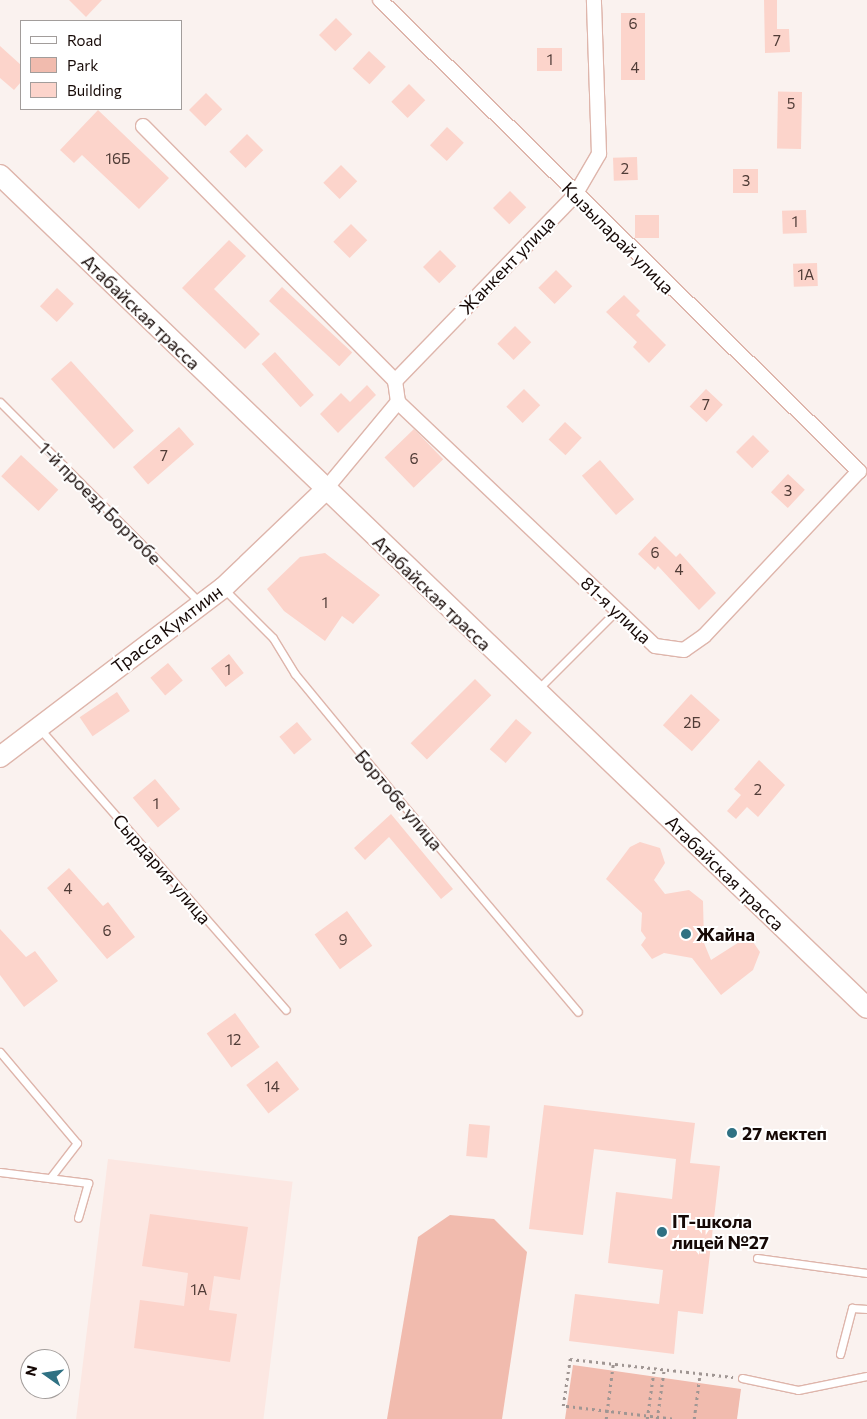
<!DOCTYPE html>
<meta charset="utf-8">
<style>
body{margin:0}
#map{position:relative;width:867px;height:1419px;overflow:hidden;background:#faf2ef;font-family:Commissioner,sans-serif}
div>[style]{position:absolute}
.built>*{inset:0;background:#fce7e2;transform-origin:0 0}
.green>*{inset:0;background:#f1bbae}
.building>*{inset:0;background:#fcd4cb;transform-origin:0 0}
.path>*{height:2.5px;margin-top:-1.25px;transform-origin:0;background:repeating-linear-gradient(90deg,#a09693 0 2.5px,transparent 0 6.5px)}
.roads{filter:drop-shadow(1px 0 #deb5ab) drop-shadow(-1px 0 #deb5ab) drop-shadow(0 1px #deb5ab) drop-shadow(0 -1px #deb5ab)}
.lane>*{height:7px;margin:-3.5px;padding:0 3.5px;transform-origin:3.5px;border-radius:3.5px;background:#fff}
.street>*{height:14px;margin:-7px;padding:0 7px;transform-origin:7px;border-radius:7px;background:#fff}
.secondary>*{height:20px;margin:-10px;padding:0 10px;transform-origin:10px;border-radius:10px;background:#fff}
.dots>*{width:14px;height:14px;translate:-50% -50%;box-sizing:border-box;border:2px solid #fff;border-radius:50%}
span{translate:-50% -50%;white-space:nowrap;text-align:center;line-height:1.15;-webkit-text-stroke:4px #fff;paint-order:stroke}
.number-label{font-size:15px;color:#503c37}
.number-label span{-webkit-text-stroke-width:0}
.street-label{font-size:18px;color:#160906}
.poi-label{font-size:18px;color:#160906;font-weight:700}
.left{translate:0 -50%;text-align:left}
.legend{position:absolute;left:20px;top:20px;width:162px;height:90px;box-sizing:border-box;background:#fff;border:1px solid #a29d9b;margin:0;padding:6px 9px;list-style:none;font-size:15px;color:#160906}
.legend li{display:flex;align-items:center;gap:10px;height:25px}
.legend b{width:25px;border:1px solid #a29d9b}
.north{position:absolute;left:20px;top:1349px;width:50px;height:50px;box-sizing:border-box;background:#fff;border:1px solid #a29d9b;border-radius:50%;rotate:283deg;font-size:14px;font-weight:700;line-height:20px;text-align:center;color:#160906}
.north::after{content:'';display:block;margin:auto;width:18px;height:22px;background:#2f7183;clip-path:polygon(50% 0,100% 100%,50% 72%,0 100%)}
</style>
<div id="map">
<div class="built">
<div style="left:108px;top:1159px;width:186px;height:262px;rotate:7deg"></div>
</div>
<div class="green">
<div style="clip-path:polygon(450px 1215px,494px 1219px,527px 1252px,502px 1419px,387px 1419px,418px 1237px)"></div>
<div style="clip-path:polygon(573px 1365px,741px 1389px,737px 1419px,565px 1419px)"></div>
</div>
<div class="building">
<div style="clip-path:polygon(69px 0,102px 0,86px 17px)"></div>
<div style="clip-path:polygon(764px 0,777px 0,777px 29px,789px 29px,790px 52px,765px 53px)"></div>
<div style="left:621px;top:13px;width:24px;height:67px"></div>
<div style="left:336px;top:18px;width:23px;height:24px;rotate:45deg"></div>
<div style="clip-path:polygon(0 46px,21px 65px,21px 82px,14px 90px,0 78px)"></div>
<div style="left:562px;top:48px;width:23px;height:25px;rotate:90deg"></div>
<div style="left:369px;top:51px;width:23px;height:24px;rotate:43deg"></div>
<div style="left:409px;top:84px;width:23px;height:25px;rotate:45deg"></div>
<div style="left:802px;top:92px;width:57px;height:24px;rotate:91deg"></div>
<div style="left:206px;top:93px;width:23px;height:24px;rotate:45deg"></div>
<div style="clip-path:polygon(98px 110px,169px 178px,139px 209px,82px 155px,74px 163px,60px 150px)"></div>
<div style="left:447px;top:127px;width:23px;height:25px;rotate:43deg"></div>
<div style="left:247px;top:134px;width:23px;height:25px;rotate:45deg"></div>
<div style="left:637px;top:157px;width:23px;height:24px;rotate:88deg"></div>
<div style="left:341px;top:165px;width:23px;height:25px;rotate:45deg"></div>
<div style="left:733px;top:169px;width:25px;height:24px"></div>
<div style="left:510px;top:191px;width:23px;height:24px;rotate:45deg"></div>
<div style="left:806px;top:210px;width:23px;height:24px;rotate:88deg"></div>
<div style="left:635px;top:215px;width:24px;height:23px"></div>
<div style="left:351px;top:224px;width:23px;height:25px;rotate:45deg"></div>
<div style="clip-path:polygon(229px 240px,246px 256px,214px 289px,260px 334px,245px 349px,182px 288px)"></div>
<div style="left:440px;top:250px;width:23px;height:24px;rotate:45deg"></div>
<div style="left:817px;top:263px;width:23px;height:24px;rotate:88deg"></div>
<div style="left:556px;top:270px;width:23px;height:25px;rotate:45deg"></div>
<div style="left:282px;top:287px;width:96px;height:19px;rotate:43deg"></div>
<div style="left:57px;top:288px;width:23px;height:25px;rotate:43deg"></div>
<div style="clip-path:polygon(624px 295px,640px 311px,636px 315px,666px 345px,649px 363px,633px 347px,637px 342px,606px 312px)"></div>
<div style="left:515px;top:326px;width:23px;height:25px;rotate:45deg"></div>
<div style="left:275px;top:352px;width:58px;height:18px;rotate:48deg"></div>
<div style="left:71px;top:361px;width:94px;height:27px;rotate:48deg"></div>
<div style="clip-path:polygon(367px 385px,376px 395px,338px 433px,320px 414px,341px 393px,350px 402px)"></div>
<div style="left:524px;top:389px;width:23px;height:25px;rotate:45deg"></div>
<div style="left:706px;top:389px;width:23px;height:24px;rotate:43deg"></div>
<div style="left:565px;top:422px;width:23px;height:24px;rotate:43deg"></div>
<div style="left:179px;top:427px;width:23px;height:61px;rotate:49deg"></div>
<div style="left:414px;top:429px;width:42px;height:41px;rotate:46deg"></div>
<div style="left:753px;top:435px;width:23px;height:24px;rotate:45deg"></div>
<div style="left:21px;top:455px;width:51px;height:29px;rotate:43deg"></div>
<div style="left:600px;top:460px;width:52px;height:24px;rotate:49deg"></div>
<div style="left:788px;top:474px;width:23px;height:25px;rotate:43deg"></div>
<div style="clip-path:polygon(655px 536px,676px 557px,680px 553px,716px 593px,699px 610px,658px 566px,655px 570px,638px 554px)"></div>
<div style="clip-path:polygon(325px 553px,380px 595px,353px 624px,342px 616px,325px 641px,284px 611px,267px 589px,300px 557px)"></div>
<div style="left:229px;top:654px;width:24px;height:23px;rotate:52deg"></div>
<div style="left:168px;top:663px;width:23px;height:23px;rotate:50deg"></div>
<div style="left:475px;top:679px;width:23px;height:91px;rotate:45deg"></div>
<div style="left:117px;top:692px;width:23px;height:45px;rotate:56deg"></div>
<div style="left:691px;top:694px;width:39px;height:42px;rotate:42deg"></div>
<div style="left:516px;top:719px;width:21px;height:40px;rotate:41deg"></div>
<div style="left:297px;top:722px;width:23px;height:23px;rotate:50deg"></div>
<div style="clip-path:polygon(759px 760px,785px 785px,758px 817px,747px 807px,736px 819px,727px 811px,741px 795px,734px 789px)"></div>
<div style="left:155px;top:779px;width:39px;height:29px;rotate:50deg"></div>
<div style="clip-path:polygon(391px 814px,453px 889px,441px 899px,389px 837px,365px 860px,354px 848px)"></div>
<div style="clip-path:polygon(640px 842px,660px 848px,665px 863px,654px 880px,665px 894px,689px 890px,703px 901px,704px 943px,711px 960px,744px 939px,751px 939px,760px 952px,753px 970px,721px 995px,692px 958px,664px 953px,652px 959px,641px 945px,646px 938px,641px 931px,642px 913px,606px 879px,630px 847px)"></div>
<div style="clip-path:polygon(69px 868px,103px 906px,108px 902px,135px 937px,107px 959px,47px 888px)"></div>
<div style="left:347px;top:911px;width:43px;height:40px;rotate:54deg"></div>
<div style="clip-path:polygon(0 929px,26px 957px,35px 951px,58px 981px,24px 1007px,0 975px)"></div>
<div style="left:235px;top:1013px;width:42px;height:35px;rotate:54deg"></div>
<div style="left:277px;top:1061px;width:36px;height:39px;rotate:52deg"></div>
<div style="clip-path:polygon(544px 1105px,695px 1123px,690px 1163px,720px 1166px,703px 1314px,678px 1311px,674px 1354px,569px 1341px,575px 1294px,659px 1304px,663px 1270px,608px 1263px,616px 1192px,672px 1199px,676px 1159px,594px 1149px,583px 1235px,529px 1229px)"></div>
<div style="left:469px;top:1124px;width:21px;height:32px;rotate:5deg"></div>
<div style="clip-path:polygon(150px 1214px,248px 1227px,240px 1280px,214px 1276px,209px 1310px,237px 1314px,230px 1362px,134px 1348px,140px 1300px,184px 1306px,188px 1273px,142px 1266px)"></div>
</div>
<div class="path">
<div style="left:606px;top:1419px;width:55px;rotate:-82.7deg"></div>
<div style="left:647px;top:1419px;width:50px;rotate:-82deg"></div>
<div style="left:657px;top:1419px;width:50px;rotate:-82deg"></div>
<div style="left:672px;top:1419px;width:110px;rotate:-173.2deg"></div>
<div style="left:563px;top:1406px;width:48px;rotate:-81.5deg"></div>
<div style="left:570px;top:1359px;width:164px;rotate:6.3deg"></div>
<div style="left:694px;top:1419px;width:46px;rotate:-82.6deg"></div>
</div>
<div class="roads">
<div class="lane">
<div style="left:0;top:402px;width:284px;rotate:45.1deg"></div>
<div style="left:224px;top:589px;width:69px;rotate:45deg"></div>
<div style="left:273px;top:638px;width:42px;rotate:58.6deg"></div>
<div style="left:295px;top:674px;width:163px;rotate:50.5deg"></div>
<div style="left:399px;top:800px;width:277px;rotate:49.8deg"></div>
<div style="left:538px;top:689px;width:110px;rotate:-45deg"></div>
<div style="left:40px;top:729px;width:373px;rotate:48.8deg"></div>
<div style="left:0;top:1052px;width:119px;rotate:49.8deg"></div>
<div style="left:77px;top:1143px;width:44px;rotate:127.6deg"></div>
<div style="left:0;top:1172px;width:89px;rotate:7.1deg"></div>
<div style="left:88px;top:1183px;width:36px;rotate:106deg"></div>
<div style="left:757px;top:1258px;width:111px;rotate:7.8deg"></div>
<div style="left:840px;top:1354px;width:48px;rotate:-75.4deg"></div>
<div style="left:852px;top:1308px;width:15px;rotate:4deg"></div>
<div style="left:742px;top:1378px;width:57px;rotate:12.1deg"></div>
<div style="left:798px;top:1390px;width:70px;rotate:-11.5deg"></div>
</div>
<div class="street">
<div style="left:380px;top:0;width:672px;rotate:44.52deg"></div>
<div style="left:859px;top:471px;width:226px;rotate:133.2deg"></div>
<div style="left:704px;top:636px;width:24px;rotate:145deg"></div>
<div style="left:684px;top:650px;width:29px;rotate:-172deg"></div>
<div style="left:655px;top:646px;width:354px;rotate:-136.5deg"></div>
<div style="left:143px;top:126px;width:359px;rotate:45.3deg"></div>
<div style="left:324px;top:491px;width:116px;rotate:-50.3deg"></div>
<div style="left:398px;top:402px;width:21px;rotate:-98deg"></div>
<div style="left:395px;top:381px;width:259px;rotate:-45.9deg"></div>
<div style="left:575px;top:195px;width:48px;rotate:-59.7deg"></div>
<div style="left:599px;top:154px;width:154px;rotate:-91.9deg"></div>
</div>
<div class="secondary">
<div style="left:0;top:175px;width:1202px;rotate:43.85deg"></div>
<div style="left:0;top:757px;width:280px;rotate:-37.2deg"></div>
<div style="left:223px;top:588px;width:140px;rotate:-43.8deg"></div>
</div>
</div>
<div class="dots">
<div style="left:686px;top:934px;background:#2f7183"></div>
<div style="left:732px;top:1133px;background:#2f7183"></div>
<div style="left:662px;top:1232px;background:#2f7183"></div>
</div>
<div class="number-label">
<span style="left:633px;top:24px">6</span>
<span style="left:777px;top:41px">7</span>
<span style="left:550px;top:60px">1</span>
<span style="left:635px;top:68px">4</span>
<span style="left:791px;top:104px">5</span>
<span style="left:118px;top:159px">16Б</span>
<span style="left:625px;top:169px">2</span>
<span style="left:746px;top:181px">3</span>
<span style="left:795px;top:222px">1</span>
<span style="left:806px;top:275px">1А</span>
<span style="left:706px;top:405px">7</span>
<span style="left:164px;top:456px">7</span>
<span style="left:414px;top:459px">6</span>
<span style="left:788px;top:491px">3</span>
<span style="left:655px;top:553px">6</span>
<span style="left:679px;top:570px">4</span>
<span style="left:325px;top:603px">1</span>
<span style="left:228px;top:670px">1</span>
<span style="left:692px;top:723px">2Б</span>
<span style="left:758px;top:790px">2</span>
<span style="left:156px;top:804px">1</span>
<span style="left:68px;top:889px">4</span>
<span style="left:107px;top:931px">6</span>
<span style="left:343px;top:940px">9</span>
<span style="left:234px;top:1040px">12</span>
<span style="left:272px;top:1087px">14</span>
<span style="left:199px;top:1290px">1А</span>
</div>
<div class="street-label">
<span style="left:618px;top:238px;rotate:45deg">Кызыларай улица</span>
<span style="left:507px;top:265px;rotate:-46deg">Жанкент улица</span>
<span style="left:141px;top:312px;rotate:44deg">Атабайская трасса</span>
<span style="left:100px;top:503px;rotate:45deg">1-й проезд Бортобе</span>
<span style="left:432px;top:593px;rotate:44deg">Атабайская трасса</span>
<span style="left:616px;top:610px;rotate:43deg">81-я улица</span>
<span style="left:167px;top:629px;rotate:-37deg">Трасса Кумтиин</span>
<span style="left:399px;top:800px;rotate:50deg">Бортобе улица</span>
<span style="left:162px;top:869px;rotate:49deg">Сырдария улица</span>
<span style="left:725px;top:873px;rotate:44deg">Атабайская трасса</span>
</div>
<div class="poi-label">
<span class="left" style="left:696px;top:934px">Жайна</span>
<span class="left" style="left:742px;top:1133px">27 мектеп</span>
<span class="left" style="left:672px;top:1232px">IT-школа<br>лицей №27</span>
</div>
<ul class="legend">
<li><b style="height:6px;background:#fff"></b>Road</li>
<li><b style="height:14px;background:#f1bbae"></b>Park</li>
<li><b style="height:14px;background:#fcd4cb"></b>Building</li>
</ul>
<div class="north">N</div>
</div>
